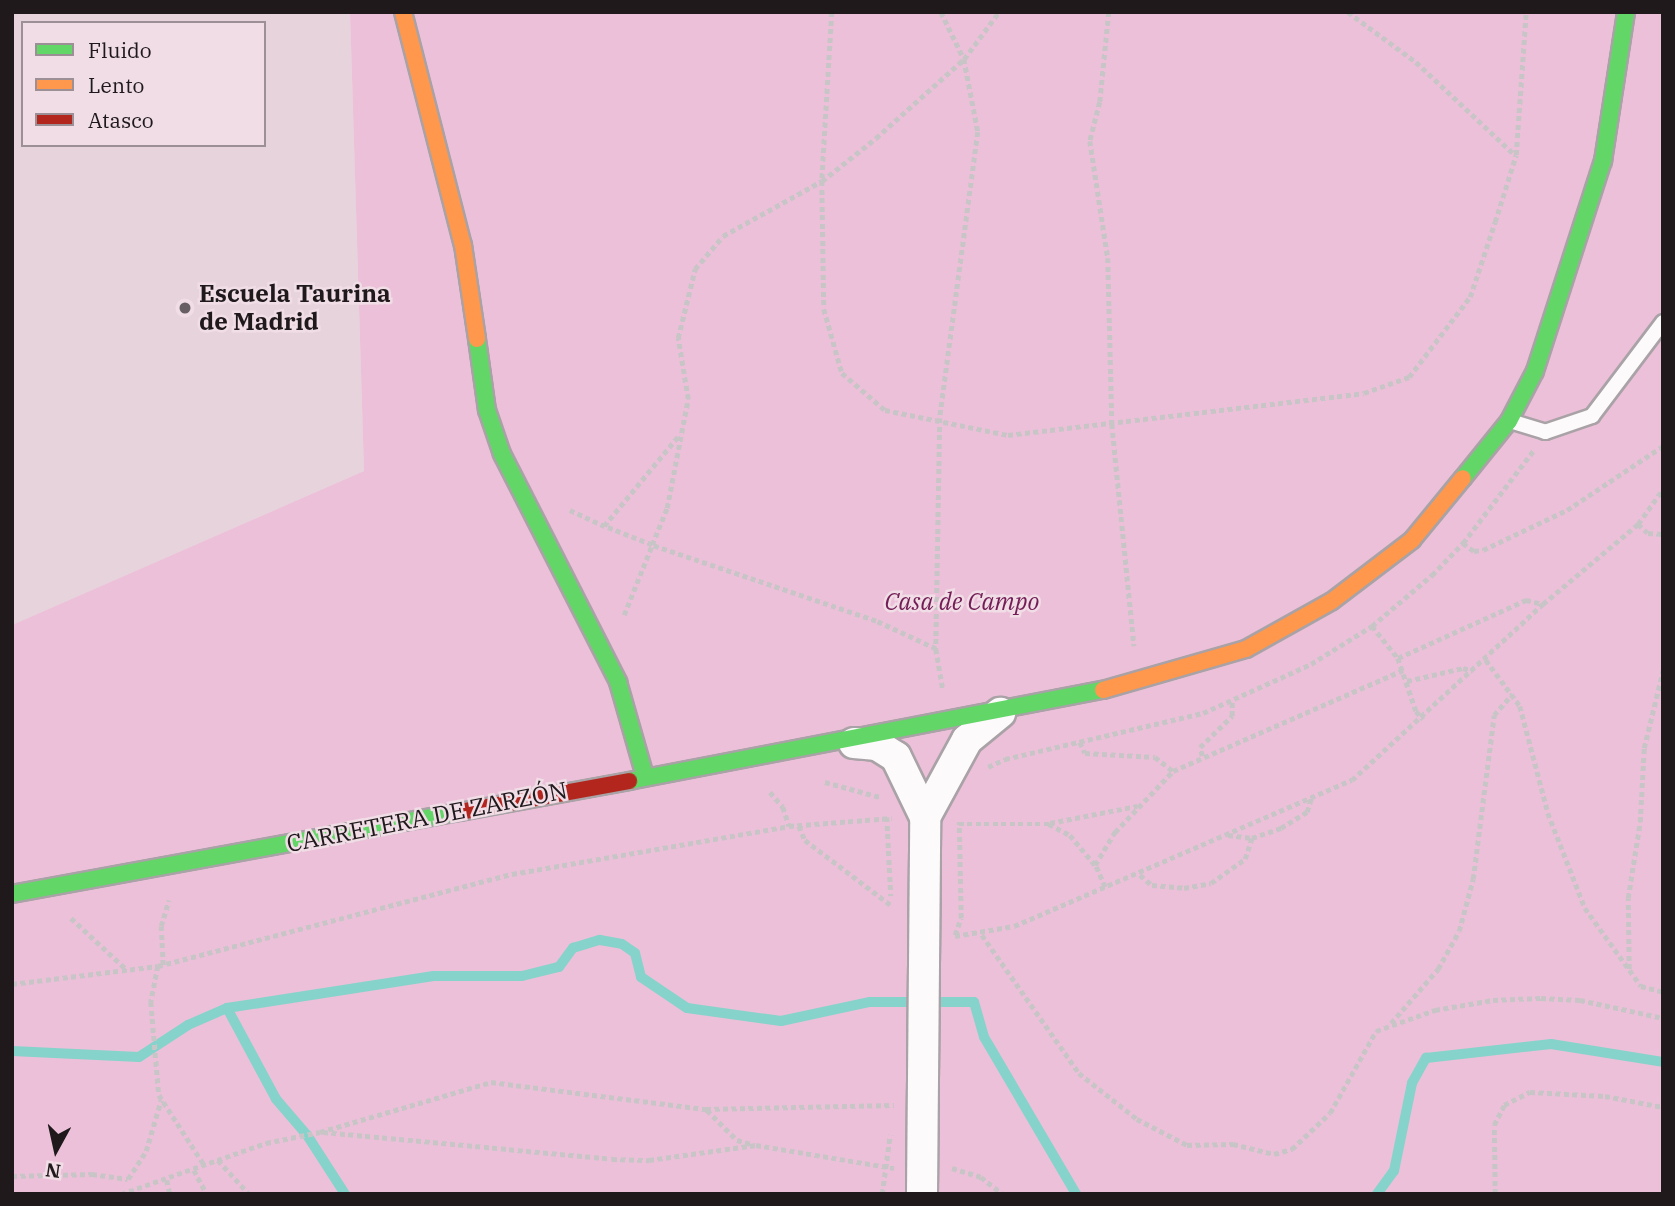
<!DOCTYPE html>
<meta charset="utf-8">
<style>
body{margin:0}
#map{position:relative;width:1675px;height:1206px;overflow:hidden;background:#ece1e6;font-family:"IBM Plex Serif",serif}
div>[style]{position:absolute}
.built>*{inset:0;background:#e6d3dc}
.green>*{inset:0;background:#ecc0d8}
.stream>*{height:10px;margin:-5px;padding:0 5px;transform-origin:5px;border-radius:5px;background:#86d3cc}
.path>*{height:4.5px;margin-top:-2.25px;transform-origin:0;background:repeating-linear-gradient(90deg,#c8c5c7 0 5px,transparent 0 8.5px)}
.roads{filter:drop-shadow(2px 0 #a9a2a6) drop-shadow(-2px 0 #a9a2a6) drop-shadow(0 2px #a9a2a6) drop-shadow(0 -2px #a9a2a6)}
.lane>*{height:14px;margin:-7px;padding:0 7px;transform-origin:7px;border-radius:7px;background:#fcfafb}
.street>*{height:30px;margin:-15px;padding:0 15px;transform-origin:15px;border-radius:15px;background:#fcfafb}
.fast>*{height:16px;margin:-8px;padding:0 8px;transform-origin:8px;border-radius:8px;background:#63d668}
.slow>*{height:16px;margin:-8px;padding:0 8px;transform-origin:8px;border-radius:8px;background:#ff974d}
.jam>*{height:16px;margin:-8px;padding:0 8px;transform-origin:8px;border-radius:8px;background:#b3261e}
.dots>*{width:19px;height:19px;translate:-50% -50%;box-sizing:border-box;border:4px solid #f0dde6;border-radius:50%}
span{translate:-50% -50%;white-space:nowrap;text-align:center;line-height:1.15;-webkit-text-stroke:5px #f0dde6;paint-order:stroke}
.poi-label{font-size:24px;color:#1f191c;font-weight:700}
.left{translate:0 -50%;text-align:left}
.park-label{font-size:24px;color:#731c55;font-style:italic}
.street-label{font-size:24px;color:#1f191c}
.frame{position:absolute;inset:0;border:14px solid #1f191c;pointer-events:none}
.legend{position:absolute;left:21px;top:21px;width:245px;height:126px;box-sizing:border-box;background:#f0dde6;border:2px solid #9c8f95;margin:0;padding:9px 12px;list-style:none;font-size:21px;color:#1f191c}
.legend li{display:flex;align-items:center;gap:14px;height:35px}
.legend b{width:35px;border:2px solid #9c8f95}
.north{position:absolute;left:21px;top:1115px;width:70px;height:70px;-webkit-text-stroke:5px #f0dde6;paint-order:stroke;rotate:188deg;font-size:19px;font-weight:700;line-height:28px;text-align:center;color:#1f191c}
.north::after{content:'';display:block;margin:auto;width:24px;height:32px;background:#1f191c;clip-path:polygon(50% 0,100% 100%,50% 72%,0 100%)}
</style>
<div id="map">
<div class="built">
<div style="clip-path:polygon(evenodd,12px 12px,350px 12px,364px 471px,12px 625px,12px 12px,23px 23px,264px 23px,264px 145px,23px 145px,23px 23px)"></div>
</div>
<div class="green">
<div style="clip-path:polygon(350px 12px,1663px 12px,1663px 1194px,12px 1194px,12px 625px,364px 471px)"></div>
</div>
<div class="stream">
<div style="left:227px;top:1008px;width:103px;rotate:61.7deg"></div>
<div style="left:276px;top:1099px;width:48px;rotate:49.3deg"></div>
<div style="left:307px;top:1135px;width:70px;rotate:57.2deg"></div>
<div style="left:12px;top:1051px;width:127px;rotate:2.7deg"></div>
<div style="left:139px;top:1057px;width:59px;rotate:-33.1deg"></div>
<div style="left:188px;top:1025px;width:43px;rotate:-23.6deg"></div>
<div style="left:227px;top:1008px;width:209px;rotate:-8.8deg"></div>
<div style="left:434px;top:976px;width:88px"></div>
<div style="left:522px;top:976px;width:38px;rotate:-14deg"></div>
<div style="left:559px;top:967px;width:24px;rotate:-54deg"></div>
<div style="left:573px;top:948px;width:28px;rotate:-17deg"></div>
<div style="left:600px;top:940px;width:22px;rotate:10deg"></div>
<div style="left:622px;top:944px;width:16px;rotate:35deg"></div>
<div style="left:635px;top:953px;width:25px;rotate:76deg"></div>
<div style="left:641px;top:977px;width:55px;rotate:34deg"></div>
<div style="left:687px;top:1008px;width:95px;rotate:7.9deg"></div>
<div style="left:781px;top:1021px;width:91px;rotate:-12.1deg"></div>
<div style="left:870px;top:1002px;width:104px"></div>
<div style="left:974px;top:1002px;width:36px;rotate:74deg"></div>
<div style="left:984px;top:1037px;width:182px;rotate:59.6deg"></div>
<div style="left:1377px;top:1194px;width:29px;rotate:-54deg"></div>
<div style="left:1394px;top:1171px;width:90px;rotate:-78.4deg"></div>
<div style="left:1412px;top:1083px;width:29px;rotate:-61deg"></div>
<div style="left:1426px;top:1058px;width:126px;rotate:-6.4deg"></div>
<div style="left:1551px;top:1044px;width:113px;rotate:9.1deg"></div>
</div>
<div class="path">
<div style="left:832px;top:12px;width:169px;rotate:93.4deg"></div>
<div style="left:822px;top:181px;width:128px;rotate:89.1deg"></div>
<div style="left:824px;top:309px;width:66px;rotate:74.3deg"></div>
<div style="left:842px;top:373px;width:57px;rotate:40.7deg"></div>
<div style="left:885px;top:410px;width:126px;rotate:11.5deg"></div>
<div style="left:1008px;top:435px;width:358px;rotate:-6.7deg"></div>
<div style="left:1364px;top:393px;width:48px;rotate:-19.6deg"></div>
<div style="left:1409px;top:377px;width:101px;rotate:-52.7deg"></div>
<div style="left:1470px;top:297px;width:79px;rotate:-71.6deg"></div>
<div style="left:1495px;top:222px;width:70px;rotate:-72.6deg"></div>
<div style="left:1516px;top:155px;width:143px;rotate:-86deg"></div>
<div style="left:941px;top:12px;width:52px;rotate:63.9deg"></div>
<div style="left:964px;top:59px;width:74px;rotate:79.1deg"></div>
<div style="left:978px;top:132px;width:289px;rotate:97.6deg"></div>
<div style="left:940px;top:418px;width:231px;rotate:91deg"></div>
<div style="left:936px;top:649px;width:42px;rotate:80.3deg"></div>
<div style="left:1109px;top:12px;width:90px;rotate:95.7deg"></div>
<div style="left:1100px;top:102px;width:40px;rotate:104.4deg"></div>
<div style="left:1090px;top:141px;width:118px;rotate:81.3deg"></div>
<div style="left:1108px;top:258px;width:166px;rotate:88.6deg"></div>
<div style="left:1112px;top:424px;width:223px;rotate:84.3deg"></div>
<div style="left:1348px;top:12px;width:84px;rotate:36.3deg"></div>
<div style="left:1416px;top:62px;width:136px;rotate:43.2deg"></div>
<div style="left:570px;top:510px;width:38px;rotate:25deg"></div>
<div style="left:1638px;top:524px;width:13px;rotate:42deg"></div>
<div style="left:1648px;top:533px;width:15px;rotate:4deg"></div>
<div style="left:1463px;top:543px;width:14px;rotate:36deg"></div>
<div style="left:1474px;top:551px;width:9px;rotate:-6deg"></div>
<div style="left:1483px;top:550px;width:93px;rotate:-25.5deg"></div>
<div style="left:1567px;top:510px;width:115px;rotate:-33.7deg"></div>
<div style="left:624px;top:615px;width:75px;rotate:-68.2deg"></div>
<div style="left:652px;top:545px;width:52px;rotate:-158.4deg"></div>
<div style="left:604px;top:526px;width:119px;rotate:-50.4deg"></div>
<div style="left:1372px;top:626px;width:41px;rotate:50.9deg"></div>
<div style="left:1398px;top:658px;width:56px;rotate:71.2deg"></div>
<div style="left:1416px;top:711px;width:11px;rotate:49deg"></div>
<div style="left:936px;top:649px;width:66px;rotate:-155deg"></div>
<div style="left:876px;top:621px;width:237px;rotate:-161.3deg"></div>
<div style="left:652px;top:545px;width:40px;rotate:-68deg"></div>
<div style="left:667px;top:508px;width:111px;rotate:-79.1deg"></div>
<div style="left:688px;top:399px;width:62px;rotate:-99.3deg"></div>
<div style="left:678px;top:338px;width:71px;rotate:-76.2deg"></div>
<div style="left:695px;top:269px;width:43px;rotate:-49.7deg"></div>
<div style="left:723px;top:236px;width:113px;rotate:-29.1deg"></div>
<div style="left:822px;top:181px;width:69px;rotate:-38.5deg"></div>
<div style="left:876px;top:138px;width:118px;rotate:-41.9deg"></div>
<div style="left:964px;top:59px;width:59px;rotate:-53.3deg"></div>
<div style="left:1398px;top:658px;width:141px;rotate:-24.4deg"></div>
<div style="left:1526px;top:600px;width:17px;rotate:13deg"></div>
<div style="left:1486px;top:660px;width:57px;rotate:53.5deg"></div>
<div style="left:1520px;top:706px;width:111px;rotate:75.3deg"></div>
<div style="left:1548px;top:813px;width:102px;rotate:68.7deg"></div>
<div style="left:1585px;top:908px;width:96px;rotate:54.3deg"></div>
<div style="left:1641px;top:986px;width:23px;rotate:15deg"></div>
<div style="left:1407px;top:681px;width:57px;rotate:-13.1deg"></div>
<div style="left:1463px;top:668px;width:10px;rotate:17deg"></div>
<div style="left:1080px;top:742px;width:12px;rotate:66deg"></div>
<div style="left:1085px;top:753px;width:70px;rotate:3.3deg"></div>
<div style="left:1155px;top:757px;width:23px;rotate:38deg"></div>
<div style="left:1202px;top:756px;width:9px;rotate:-103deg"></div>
<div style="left:1200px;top:747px;width:45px;rotate:-44.1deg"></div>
<div style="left:1232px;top:716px;width:14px;rotate:-90deg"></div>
<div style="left:988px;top:767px;width:19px;rotate:-25deg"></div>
<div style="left:1005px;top:759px;width:203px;rotate:-13.1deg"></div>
<div style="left:1203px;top:713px;width:119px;rotate:-24.4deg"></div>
<div style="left:1311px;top:664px;width:72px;rotate:-31.9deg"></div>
<div style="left:1372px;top:626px;width:79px;rotate:-40.4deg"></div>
<div style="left:1432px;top:575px;width:45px;rotate:-45.9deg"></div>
<div style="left:1463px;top:543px;width:116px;rotate:-52.7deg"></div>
<div style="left:825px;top:782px;width:57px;rotate:15.3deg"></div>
<div style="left:770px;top:792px;width:20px;rotate:49deg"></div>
<div style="left:783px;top:807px;width:20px;rotate:72deg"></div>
<div style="left:887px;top:817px;width:79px;rotate:87.1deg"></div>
<div style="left:1050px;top:823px;width:89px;rotate:-11.1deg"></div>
<div style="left:959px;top:824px;width:90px"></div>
<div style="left:1049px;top:824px;width:24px;rotate:28deg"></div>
<div style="left:1070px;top:835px;width:39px;rotate:50deg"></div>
<div style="left:799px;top:826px;width:15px;rotate:67deg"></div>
<div style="left:805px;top:840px;width:109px;rotate:37.2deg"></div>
<div style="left:1228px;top:835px;width:24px;rotate:7deg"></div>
<div style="left:1252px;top:838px;width:31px;rotate:-19deg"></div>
<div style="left:1281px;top:828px;width:31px;rotate:-32deg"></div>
<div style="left:1307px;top:812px;width:14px;rotate:-73deg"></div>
<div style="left:1140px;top:875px;width:16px;rotate:40deg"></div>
<div style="left:1152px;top:885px;width:32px;rotate:5deg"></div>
<div style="left:1184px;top:888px;width:27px;rotate:-10deg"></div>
<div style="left:1211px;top:883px;width:42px;rotate:-35.2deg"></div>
<div style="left:1245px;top:859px;width:22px;rotate:-72deg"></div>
<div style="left:1105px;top:887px;width:24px;rotate:-114deg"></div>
<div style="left:1095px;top:865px;width:39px;rotate:-59deg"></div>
<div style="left:1115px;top:832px;width:84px;rotate:-46.4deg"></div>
<div style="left:1173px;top:771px;width:251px;rotate:-23.7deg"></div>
<div style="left:71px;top:918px;width:75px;rotate:42.8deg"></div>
<div style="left:955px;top:935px;width:18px;rotate:-71deg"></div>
<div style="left:961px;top:918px;width:96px;rotate:-91.2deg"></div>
<div style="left:982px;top:935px;width:169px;rotate:54.9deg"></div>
<div style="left:1079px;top:1073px;width:74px;rotate:38.4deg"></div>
<div style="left:1137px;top:1119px;width:56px;rotate:27.5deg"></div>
<div style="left:1187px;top:1145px;width:46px;rotate:-1.2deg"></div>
<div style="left:1233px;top:1144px;width:42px;rotate:13.7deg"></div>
<div style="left:1274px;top:1154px;width:19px;rotate:-16deg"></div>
<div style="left:1292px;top:1149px;width:52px;rotate:-43.5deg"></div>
<div style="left:1330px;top:1113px;width:94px;rotate:-60.7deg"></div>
<div style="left:1376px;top:1031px;width:63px;rotate:-19.6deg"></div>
<div style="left:1435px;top:1010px;width:59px;rotate:-9.8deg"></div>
<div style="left:1493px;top:1000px;width:48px;rotate:-2.4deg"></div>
<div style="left:1541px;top:998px;width:39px;rotate:3deg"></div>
<div style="left:1580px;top:1000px;width:85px;rotate:12.2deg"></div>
<div style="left:955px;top:936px;width:60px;rotate:-9.6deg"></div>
<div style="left:1014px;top:926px;width:368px;rotate:-23.4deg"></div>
<div style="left:1352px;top:780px;width:260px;rotate:-42.7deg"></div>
<div style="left:1543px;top:604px;width:124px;rotate:-40.1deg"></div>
<div style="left:1638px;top:524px;width:43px;rotate:-54.5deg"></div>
<div style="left:163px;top:965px;width:39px;rotate:-93deg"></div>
<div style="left:161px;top:926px;width:27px;rotate:-73deg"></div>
<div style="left:158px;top:966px;width:37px;rotate:101deg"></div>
<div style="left:151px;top:1002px;width:93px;rotate:85.1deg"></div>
<div style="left:159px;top:1095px;width:85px;rotate:57.1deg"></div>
<div style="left:1629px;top:969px;width:71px;rotate:-90.8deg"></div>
<div style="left:1628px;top:898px;width:77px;rotate:-81deg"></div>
<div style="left:1640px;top:822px;width:74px;rotate:-86.9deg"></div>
<div style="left:1644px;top:748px;width:80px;rotate:-76.3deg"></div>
<div style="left:12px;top:984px;width:147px;rotate:-7deg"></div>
<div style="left:158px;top:966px;width:366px;rotate:-14.6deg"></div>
<div style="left:512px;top:874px;width:281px;rotate:-9.8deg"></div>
<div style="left:789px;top:826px;width:103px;rotate:-4.4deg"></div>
<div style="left:1391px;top:1023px;width:72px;rotate:-49deg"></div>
<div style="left:1438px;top:969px;width:43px;rotate:-61.1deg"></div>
<div style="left:1459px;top:931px;width:54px;rotate:-74.9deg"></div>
<div style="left:1473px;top:879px;width:165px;rotate:-82.7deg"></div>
<div style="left:1494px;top:715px;width:28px;rotate:-49deg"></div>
<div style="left:707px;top:1110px;width:42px;rotate:45deg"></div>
<div style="left:737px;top:1140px;width:15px;rotate:16deg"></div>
<div style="left:323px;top:1132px;width:290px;rotate:5.3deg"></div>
<div style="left:612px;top:1159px;width:37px;rotate:2deg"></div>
<div style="left:649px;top:1160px;width:108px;rotate:-8deg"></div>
<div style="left:756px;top:1145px;width:140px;rotate:9.5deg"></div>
<div style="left:218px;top:1160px;width:46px;rotate:47.6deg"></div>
<div style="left:952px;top:1168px;width:30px;rotate:17deg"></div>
<div style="left:981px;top:1177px;width:28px;rotate:38deg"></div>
<div style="left:194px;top:1170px;width:27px;rotate:62deg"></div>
<div style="left:12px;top:1176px;width:80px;rotate:-1.4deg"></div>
<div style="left:92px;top:1174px;width:36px;rotate:8deg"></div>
<div style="left:128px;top:1179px;width:33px;rotate:-57deg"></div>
<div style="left:146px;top:1151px;width:53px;rotate:-73.6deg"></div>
<div style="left:167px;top:1180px;width:14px;rotate:78deg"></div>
<div style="left:121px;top:1194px;width:154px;rotate:-19.4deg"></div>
<div style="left:266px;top:1143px;width:55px;rotate:-11.5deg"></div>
<div style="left:320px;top:1132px;width:178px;rotate:-16.3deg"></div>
<div style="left:491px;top:1082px;width:217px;rotate:7.2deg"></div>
<div style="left:706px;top:1109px;width:188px;rotate:-1.2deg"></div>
<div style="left:882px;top:1194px;width:60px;rotate:-82.3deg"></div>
<div style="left:1495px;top:1194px;width:69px;rotate:-90.8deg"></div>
<div style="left:1494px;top:1125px;width:22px;rotate:-63deg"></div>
<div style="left:1504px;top:1105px;width:29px;rotate:-27deg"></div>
<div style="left:1530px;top:1092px;width:75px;rotate:3.1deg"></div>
<div style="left:1605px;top:1096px;width:59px;rotate:10.7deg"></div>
</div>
<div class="roads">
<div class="lane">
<div style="left:1510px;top:421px;width:37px;rotate:17deg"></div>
<div style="left:1545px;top:432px;width:50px;rotate:-18.8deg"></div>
<div style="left:1592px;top:416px;width:118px;rotate:-52.9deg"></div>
</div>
<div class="street">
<div style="left:854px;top:743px;width:23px;rotate:5deg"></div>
<div style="left:877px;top:745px;width:22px;rotate:32deg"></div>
<div style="left:896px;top:757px;width:67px;rotate:64.2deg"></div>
<div style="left:922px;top:1194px;width:377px;rotate:-89.5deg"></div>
<div style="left:925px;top:817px;width:88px;rotate:-61.4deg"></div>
<div style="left:967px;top:740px;width:43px;rotate:-39.3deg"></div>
</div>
<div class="fast">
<div style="left:477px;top:339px;width:72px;rotate:82deg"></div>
<div style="left:487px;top:410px;width:46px;rotate:71.2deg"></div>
<div style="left:502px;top:454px;width:256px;rotate:63deg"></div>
<div style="left:618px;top:682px;width:98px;rotate:74deg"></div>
<div style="left:1463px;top:478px;width:73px;rotate:-51.1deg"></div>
<div style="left:1509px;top:421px;width:56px;rotate:-62.5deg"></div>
<div style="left:1535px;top:371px;width:221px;rotate:-72.1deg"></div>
<div style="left:1603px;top:161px;width:151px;rotate:-81.2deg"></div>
<div style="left:629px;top:781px;width:483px;rotate:-10.9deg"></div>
<div style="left:12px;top:894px;width:455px;rotate:-10.4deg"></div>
</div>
<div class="slow">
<div style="left:403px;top:12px;width:241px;rotate:75.6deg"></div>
<div style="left:463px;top:245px;width:95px;rotate:81.5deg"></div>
<div style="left:1103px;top:690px;width:149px;rotate:-16deg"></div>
<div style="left:1246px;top:649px;width:98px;rotate:-29.2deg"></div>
<div style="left:1332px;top:601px;width:101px;rotate:-37.3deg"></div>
<div style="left:1412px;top:540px;width:80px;rotate:-50.6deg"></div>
</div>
<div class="jam">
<div style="left:460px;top:812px;width:172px;rotate:-10.4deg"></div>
</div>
</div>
<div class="dots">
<div style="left:185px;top:308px;background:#675f63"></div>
</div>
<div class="poi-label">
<span class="left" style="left:199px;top:308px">Escuela Taurina<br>de Madrid</span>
</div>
<div class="park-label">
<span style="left:962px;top:602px">Casa de Campo</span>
</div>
<div class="street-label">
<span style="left:427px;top:817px;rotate:-11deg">CARRETERA DE ZARZÓN</span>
</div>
<div class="frame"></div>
<ul class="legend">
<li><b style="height:9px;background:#63d668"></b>Fluido</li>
<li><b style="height:9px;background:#ff974d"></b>Lento</li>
<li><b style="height:9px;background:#b3261e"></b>Atasco</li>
</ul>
<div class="north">N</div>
</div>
